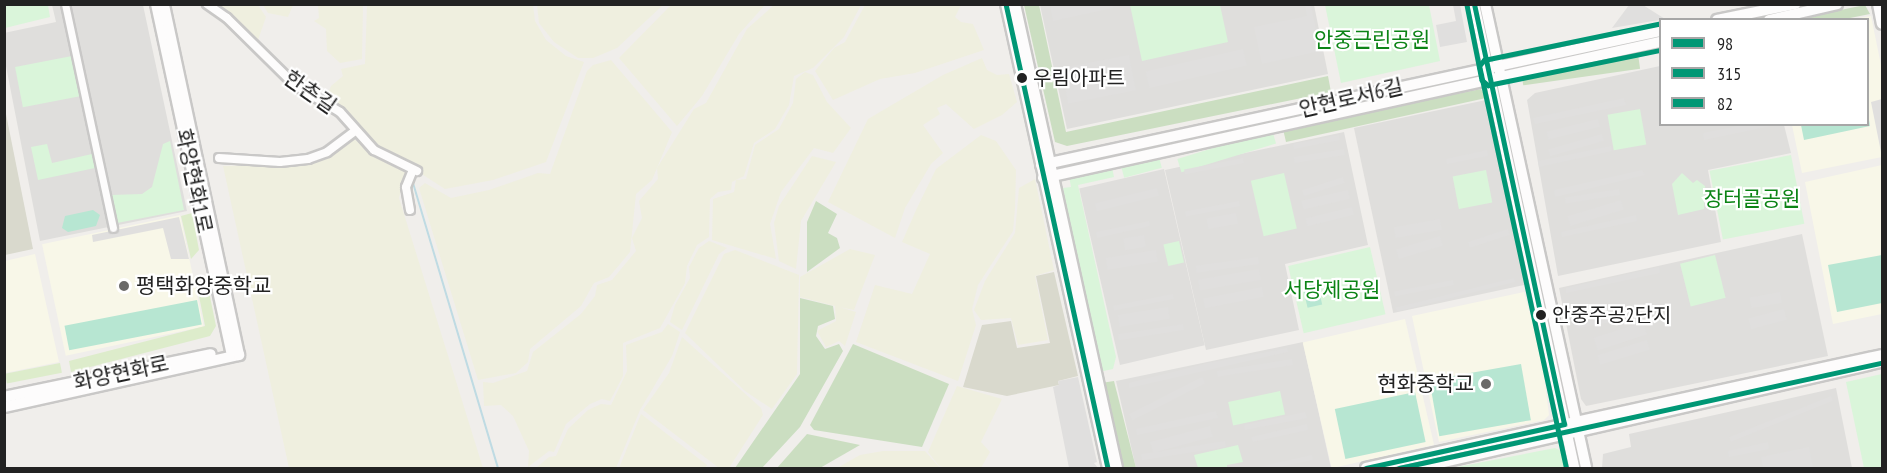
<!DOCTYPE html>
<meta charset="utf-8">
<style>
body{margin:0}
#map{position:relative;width:1887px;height:473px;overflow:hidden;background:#f0eeeb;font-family:"PT Sans Narrow","Noto Sans KR",sans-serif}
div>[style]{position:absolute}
.residential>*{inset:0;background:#dfdedc;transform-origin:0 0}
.education>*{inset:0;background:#f8f7e8;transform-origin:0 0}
.construction>*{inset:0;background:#d9d9cd}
.farmland>*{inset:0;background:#efefdf}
.grass>*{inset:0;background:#ddeccb;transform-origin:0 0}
.forest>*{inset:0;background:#cbdec1;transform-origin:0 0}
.park>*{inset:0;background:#daf5da;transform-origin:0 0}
.pitch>*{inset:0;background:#b7e6d2;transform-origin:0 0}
.parking>*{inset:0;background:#e0dfde;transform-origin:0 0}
.stream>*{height:2px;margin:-1px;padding:0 1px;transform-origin:1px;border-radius:1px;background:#bfdbe3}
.roads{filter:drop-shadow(2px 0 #c9c8c7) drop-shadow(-2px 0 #c9c8c7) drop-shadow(0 2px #c9c8c7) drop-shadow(0 -2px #c9c8c7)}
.pedestrian>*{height:7px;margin:-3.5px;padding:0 3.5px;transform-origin:3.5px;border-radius:3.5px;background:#fdfcfc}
.minor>*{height:8px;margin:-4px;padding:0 4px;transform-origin:4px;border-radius:4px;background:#fdfcfc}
.tertiary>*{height:10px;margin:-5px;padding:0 5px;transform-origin:5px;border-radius:5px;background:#fdfcfc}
.bus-1>*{height:4.5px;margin:-2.25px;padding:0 2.25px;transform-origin:2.25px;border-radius:2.25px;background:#009775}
.bus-2>*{height:4.5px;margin:-2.25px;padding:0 2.25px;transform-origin:2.25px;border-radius:2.25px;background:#009775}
.bus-3>*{height:4.5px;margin:-2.25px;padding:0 2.25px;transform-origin:2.25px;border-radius:2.25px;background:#009775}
.dots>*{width:16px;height:16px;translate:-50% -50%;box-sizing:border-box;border:3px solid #fff;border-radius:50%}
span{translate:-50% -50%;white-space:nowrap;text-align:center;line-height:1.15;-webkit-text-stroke:4.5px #fff;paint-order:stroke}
.bus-label{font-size:20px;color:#222}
.left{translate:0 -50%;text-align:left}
.park-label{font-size:21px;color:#0c8416}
.street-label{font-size:21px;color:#222}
.poi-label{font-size:21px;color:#222}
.right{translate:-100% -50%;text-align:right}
.frame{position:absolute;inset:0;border:6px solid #222;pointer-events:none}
.legend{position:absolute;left:1659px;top:18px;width:210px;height:108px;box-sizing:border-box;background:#fff;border:2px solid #a7a7a7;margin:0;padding:8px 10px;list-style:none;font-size:18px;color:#222}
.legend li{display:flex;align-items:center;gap:12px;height:30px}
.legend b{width:30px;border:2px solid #a7a7a7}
</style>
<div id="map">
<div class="residential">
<div style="clip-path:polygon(52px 5px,143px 5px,187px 211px,40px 241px,5px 61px,4px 33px,56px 22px)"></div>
<div style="clip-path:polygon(1040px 5px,1314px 5px,1328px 74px,1067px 129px)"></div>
<div style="clip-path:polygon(1660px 66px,1660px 124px,1784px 125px,1791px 153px,1708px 170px,1721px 242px,1558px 276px,1527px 100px,1535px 93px)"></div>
<div style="left:1486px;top:100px;width:189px;height:135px;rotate:78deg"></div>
<div style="clip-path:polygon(1344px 132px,1368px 245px,1285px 264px,1299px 330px,1206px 350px,1165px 170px)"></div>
<div style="left:1164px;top:169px;width:181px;height:87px;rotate:77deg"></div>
<div style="clip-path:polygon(1802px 234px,1828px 356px,1586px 406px,1581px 399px,1559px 288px)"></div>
<div style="clip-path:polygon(1303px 342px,1331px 468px,1136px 468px,1116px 381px)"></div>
<div style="clip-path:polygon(1836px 388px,1852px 468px,1602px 468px,1603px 454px,1631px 447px,1629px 434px)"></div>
</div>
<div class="education">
<div style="clip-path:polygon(1871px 16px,1882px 70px,1882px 157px,1802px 173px,1792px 125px,1868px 124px,1868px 20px,1853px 19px)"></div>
<div style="clip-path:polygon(1882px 165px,1882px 314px,1833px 324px,1805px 182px)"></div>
<div style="left:180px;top:215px;width:114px;height:141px;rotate:78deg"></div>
<div style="clip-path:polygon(35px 254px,59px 362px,5px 373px,5px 261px)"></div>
<div style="clip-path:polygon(1524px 292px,1541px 353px,1549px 415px,1544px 420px,1439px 442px,1412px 316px)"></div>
<div style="left:1405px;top:319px;width:129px;height:105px;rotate:77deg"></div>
</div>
<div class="construction">
<div style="clip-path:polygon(5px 109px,33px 249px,5px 255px,4px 255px)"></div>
<div style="clip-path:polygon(1054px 272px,1078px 376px,1058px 381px,1059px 385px,1007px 396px,963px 387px,982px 325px,1011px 321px,1017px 348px,1050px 343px,1036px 276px)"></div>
</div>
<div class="farmland">
<div style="clip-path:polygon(672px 4px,765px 5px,739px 34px,702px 96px,677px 126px,619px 58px)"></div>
<div style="clip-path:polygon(219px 5px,258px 5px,266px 17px,257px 43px)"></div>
<div style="clip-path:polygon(263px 5px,293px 5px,288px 17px,268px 13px)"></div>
<div style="clip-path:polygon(318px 5px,363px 5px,362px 59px,340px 63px,327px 51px,326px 29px,314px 21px,319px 18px)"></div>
<div style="clip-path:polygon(367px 5px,533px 5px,535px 21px,546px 40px,566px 56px,584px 62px,546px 162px,493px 180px,445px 189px,361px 135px,351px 117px,327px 96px,331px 86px,343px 76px,341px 69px,365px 64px)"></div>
<div style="clip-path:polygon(537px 5px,663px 4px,663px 5px,617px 48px,593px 58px,578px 58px,554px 42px,539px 23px)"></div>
<div style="clip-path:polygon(774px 5px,861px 5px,844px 37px,813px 68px,794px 76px,789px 105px,775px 129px,754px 143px,744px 176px,732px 182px,731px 190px,718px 192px,710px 199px,709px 237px,697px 245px,687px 266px,685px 283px,660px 328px,623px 343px,623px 376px,610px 401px,602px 399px,590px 404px,566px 424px,554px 452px,549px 451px,528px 467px,529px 451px,513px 416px,501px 405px,484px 406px,483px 382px,493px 383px,527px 371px,533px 352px,581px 314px,595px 296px,597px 285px,612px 280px,636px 251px,632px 238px,642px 218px,639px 201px,658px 179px,657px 168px,694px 109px,706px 103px,747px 29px)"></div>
<div style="clip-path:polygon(865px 5px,961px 5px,955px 17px,961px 22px,973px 24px,984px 50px,915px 73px,880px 79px,833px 100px,815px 71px,834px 48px,845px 42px)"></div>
<div style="clip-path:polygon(982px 58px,987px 70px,997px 75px,1009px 74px,1017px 102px,1002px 115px,974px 129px,946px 104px,937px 108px,940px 114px,923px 125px,943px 153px,931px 164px,905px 208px,895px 238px,828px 202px,868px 119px,943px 75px)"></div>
<div style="clip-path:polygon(611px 60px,672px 132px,652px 180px,636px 194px,630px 252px,609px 277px,594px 283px,581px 306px,530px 349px,528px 362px,516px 373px,478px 380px,419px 188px,425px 183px,451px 198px,489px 190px,538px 173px,550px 174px,587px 71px,593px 65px)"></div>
<div style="clip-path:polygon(805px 72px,813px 75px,827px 102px,851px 128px,833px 153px,814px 148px,781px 192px,770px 224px,776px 259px,712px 240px,713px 199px,734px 192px,736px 180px,746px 179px,755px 145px,779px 129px,793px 103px,796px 79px)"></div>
<div style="clip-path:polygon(981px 135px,996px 141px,1016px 170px,1015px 208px,1013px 231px,978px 285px,972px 309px,976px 325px,958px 381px,856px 342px,875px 285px,912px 294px,930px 254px,902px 242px,917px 208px,936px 169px)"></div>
<div style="clip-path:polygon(354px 139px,384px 162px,406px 172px,399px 198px,483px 468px,289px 468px,223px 166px,302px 164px,333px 154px)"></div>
<div style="clip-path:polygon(812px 156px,836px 162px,801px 221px,796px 269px,779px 261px,774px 223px,779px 206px)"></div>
<div style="clip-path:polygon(1035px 179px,1054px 270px,1035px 276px,1048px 340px,1018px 345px,1011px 318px,981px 320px,974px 310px,985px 281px,1015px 233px,1019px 188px)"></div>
<div style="clip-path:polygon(709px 241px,727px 248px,719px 254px,682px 330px,670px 322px,675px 305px,690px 278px,689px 267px,699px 248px)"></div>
<div style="clip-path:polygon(850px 249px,875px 255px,854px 310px,839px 307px,856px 312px,845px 346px,839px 341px,826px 347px,817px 331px,836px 321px,835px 306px,800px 297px,800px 277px)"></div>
<div style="clip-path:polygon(735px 250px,799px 275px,797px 374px,772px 409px,745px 391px,685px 333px,724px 254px)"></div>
<div style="clip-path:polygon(668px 324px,680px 332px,672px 356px,640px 410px,616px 468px,536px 468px,549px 457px,556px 456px,568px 429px,588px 410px,601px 404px,611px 405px,627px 371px,626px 345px,662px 332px)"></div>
<div style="clip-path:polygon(682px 337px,761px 408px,763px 415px,729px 468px,719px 468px,643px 410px,669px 373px)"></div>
<div style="clip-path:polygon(957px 386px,1002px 399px,981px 442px,990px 452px,981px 468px,947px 468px,939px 466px,928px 452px)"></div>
<div style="clip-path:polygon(641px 414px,707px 465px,705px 468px,619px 468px)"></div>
<div style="clip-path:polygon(883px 451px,925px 451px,940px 468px,837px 468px,860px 455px)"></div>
</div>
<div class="grass">
<div style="clip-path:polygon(192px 213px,199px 250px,191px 259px,181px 216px)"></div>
<div style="clip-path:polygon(196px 281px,208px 287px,216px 326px,210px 336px,71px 372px,69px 361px,205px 326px)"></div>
<div style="left:60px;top:363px;width:10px;height:56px;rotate:79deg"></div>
</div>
<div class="forest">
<div style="clip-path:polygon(1024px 5px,1039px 5px,1066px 132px,1328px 76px,1331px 92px,1067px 146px,1055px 142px)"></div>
<div style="clip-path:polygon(1865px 5px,1870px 14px,1845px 19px,1796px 19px)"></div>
<div style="left:1638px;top:54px;width:15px;height:118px;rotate:82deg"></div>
<div style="clip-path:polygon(1481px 89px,1486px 98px,1286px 142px,1283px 129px)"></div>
<div style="clip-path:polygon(816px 201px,837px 214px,828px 233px,837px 238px,840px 248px,807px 272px,807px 222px)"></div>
<div style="clip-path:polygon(800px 298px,833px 306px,835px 319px,818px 326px,816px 336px,825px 349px,839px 344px,843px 351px,800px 427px,762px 468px,735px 468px,800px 374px)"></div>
<div style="clip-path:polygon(853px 344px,949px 384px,922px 447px,814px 430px,810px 425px)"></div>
<div style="clip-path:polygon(1114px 381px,1136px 468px,1121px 468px,1101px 383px)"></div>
<div style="clip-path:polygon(807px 434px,860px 445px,820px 468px,777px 468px)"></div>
</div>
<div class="park">
<div style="clip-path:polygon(4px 5px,48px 5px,50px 17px,5px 28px)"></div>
<div style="clip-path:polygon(1130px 5px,1220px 5px,1228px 42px,1142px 61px)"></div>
<div style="clip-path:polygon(1325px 5px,1429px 5px,1440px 61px,1341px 83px)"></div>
<div style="left:72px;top:56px;width:41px;height:58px;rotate:79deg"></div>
<div style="left:1640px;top:109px;width:36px;height:33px;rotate:80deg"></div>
<div style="left:1272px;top:130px;width:14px;height:99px;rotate:73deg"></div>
<div style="clip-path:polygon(170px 141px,184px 210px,117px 223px,111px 195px,142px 194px,152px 187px,163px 144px)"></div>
<div style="clip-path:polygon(47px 144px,52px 163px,92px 154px,95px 168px,38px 180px,31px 147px)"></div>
<div style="left:1791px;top:155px;width:70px;height:83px;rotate:79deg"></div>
<div style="left:1159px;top:157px;width:11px;height:39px;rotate:75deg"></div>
<div style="clip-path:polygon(1112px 167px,1114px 177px,1078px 185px,1116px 357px,1113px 369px,1099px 372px,1063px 188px,1071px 187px,1069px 176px)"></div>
<div style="left:1486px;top:170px;width:33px;height:34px;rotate:79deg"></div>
<div style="left:1284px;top:173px;width:57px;height:34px;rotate:77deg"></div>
<div style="clip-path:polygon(1682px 173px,1693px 183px,1697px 180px,1705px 186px,1704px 209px,1678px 215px,1672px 184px)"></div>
<div style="left:1179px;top:241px;width:22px;height:16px;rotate:77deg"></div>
<div style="left:1370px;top:247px;width:69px;height:84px;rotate:77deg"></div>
<div style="left:1715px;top:255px;width:44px;height:36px;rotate:76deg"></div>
<div style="clip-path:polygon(1882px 374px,1882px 468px,1864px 468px,1846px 382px)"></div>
<div style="left:1280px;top:391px;width:24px;height:53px;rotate:78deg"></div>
<div style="clip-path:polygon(1238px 445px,1243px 462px,1227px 465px,1227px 468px,1198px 468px,1194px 455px)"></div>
<div style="clip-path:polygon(1555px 448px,1564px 452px,1567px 468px,1452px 468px)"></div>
</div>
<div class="pitch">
<div style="clip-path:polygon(1868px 113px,1870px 126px,1804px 140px,1801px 125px,1868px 124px)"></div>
<div style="clip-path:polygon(93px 210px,100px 215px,96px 226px,68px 232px,62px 228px,65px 216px)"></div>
<div style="clip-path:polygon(1882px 255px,1882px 303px,1837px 312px,1828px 265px)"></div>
<div style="left:1317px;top:282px;width:23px;height:15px;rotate:77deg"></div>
<div style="left:197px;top:300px;width:25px;height:135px;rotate:79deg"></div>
<div style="left:1521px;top:364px;width:57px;height:93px;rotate:80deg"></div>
<div style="left:1415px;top:392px;width:51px;height:82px;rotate:78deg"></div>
</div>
<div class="parking">
<div style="clip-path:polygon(1050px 5px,1112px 5px,1113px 8px,1053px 21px)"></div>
<div style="clip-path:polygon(1305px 5px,1311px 5px,1320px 51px,1262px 64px,1254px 27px,1307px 16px)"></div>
<div style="clip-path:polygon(1453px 5px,1460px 5px,1467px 42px,1440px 47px,1436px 25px,1456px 21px)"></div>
<div style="clip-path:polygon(1629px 5px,1643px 5px,1665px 19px,1612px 28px)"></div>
<div style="left:1243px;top:49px;width:17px;height:100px;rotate:77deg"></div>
<div style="left:1129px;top:55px;width:36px;height:69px;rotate:79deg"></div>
<div style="clip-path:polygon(1624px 98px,1626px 105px,1535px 124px,1533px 118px)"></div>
<div style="clip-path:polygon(1882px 99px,1882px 151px,1881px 152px,1871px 102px)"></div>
<div style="left:1598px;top:119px;width:8px;height:53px;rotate:76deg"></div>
<div style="clip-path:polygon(1743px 125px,1771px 126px,1704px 140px,1703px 133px)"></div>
<div style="left:1602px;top:134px;width:7px;height:56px;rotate:74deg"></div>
<div style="left:1339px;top:135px;width:5px;height:47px;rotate:79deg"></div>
<div style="clip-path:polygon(1611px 146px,1612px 151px,1539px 167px,1538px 161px)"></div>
<div style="left:1344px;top:149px;width:6px;height:51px;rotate:81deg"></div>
<div style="clip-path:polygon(1487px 150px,1488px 156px,1447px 164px,1446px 159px)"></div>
<div style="left:1243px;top:158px;width:5px;height:60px;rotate:79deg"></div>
<div style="clip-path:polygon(1642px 170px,1645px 175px,1555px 197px,1554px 190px)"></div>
<div style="left:1343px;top:177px;width:6px;height:43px;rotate:72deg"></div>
<div style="left:1157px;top:188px;width:8px;height:64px;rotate:76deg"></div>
<div style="left:1619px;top:189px;width:6px;height:55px;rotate:81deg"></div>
<div style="left:1348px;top:190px;width:9px;height:48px;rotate:77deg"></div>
<div style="left:1621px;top:200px;width:10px;height:56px;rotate:73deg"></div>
<div style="left:1239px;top:201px;width:5px;height:55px;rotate:79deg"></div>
<div style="left:1352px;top:207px;width:8px;height:48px;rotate:76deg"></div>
<div style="left:1236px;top:213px;width:11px;height:30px;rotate:80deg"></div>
<div style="clip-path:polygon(1636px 215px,1637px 221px,1562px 237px,1561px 232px)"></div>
<div style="clip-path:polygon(179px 217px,189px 259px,171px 259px,163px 228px,93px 242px,92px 235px)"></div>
<div style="left:1440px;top:219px;width:11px;height:47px;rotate:80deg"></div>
<div style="clip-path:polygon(1149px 221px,1150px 226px,1097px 238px,1096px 232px)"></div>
<div style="left:1508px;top:229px;width:6px;height:42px;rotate:72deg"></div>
<div style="left:1144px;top:235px;width:12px;height:21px;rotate:81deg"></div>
<div style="left:1440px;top:236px;width:10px;height:46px;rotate:73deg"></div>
<div style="left:1156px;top:250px;width:12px;height:51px;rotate:81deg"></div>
<div style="left:1258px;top:257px;width:7px;height:63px;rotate:82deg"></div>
<div style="clip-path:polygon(1659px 267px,1660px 273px,1566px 293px,1566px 288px)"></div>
<div style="left:1259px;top:269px;width:11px;height:62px;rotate:80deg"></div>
<div style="left:1514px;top:278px;width:4px;height:122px;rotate:76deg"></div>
<div style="left:1453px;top:280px;width:5px;height:60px;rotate:79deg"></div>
<div style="left:1262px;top:287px;width:10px;height:60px;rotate:79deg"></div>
<div style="left:1780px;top:292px;width:11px;height:31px;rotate:80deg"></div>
<div style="left:1173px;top:294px;width:5px;height:61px;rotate:79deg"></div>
<div style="left:1670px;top:303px;width:6px;height:39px;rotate:81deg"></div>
<div style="left:1168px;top:307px;width:12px;height:51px;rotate:81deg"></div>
<div style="left:1784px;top:309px;width:11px;height:37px;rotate:75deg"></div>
<div style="left:1620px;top:315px;width:5px;height:45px;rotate:79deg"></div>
<div style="left:1643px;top:322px;width:13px;height:52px;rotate:72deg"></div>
<div style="left:1183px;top:324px;width:6px;height:66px;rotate:81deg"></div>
<div style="left:1647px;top:340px;width:10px;height:52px;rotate:73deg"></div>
<div style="clip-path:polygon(1287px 348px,1288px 352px,1129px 388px,1129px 383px,1209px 363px)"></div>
<div style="left:1292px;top:359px;width:6px;height:76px;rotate:81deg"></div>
<div style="clip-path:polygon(1078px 377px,1097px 462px,1094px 463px,1098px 468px,1069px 468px,1053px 387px,1059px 385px,1058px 381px)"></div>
<div style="left:1202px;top:377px;width:7px;height:82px;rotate:63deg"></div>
<div style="left:1831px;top:396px;width:5px;height:110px;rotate:68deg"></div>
<div style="clip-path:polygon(1216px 411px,1218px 418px,1137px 435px,1136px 429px)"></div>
<div style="clip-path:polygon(1305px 412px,1307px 418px,1245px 430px,1244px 425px)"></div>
<div style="clip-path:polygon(1307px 424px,1308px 430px,1253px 442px,1251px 437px)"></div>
<div style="left:1210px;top:426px;width:11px;height:62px;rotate:75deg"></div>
<div style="left:1225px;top:441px;width:6px;height:85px;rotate:81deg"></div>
<div style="clip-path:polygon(1768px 442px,1769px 449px,1729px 457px,1728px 451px)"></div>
<div style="clip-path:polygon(1809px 447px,1813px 467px,1763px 468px,1761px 457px)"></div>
<div style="clip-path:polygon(1312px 455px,1313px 460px,1274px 468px,1258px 467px)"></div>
</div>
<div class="stream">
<div style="left:413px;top:183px;width:297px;rotate:73.4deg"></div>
</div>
<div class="roads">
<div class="pedestrian">
<div style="left:65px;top:4px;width:229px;rotate:77.9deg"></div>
</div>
<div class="minor">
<div style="left:207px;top:4px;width:24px;rotate:35deg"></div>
<div style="left:227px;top:18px;width:95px;rotate:44.6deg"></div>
<div style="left:295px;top:85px;width:52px;rotate:31deg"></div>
<div style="left:340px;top:112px;width:51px;rotate:48.2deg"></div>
<div style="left:374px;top:150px;width:48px;rotate:26deg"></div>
<div style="left:219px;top:158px;width:61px;rotate:3.8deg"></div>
<div style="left:280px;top:162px;width:28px;rotate:-6deg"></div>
<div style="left:308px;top:159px;width:20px;rotate:-20deg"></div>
<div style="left:327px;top:152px;width:35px;rotate:-37deg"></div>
<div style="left:410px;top:210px;width:23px;rotate:-100deg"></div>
<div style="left:406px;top:187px;width:18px;rotate:-68deg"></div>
</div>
<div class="tertiary">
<div style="left:156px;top:4px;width:360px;rotate:77.8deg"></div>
<div style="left:1006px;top:4px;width:475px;rotate:77.6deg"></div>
<div style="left:1015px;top:4px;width:475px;rotate:77.6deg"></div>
<div style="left:1474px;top:4px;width:475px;rotate:77.8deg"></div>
<div style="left:1485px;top:4px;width:475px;rotate:77.7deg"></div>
<div style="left:1878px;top:4px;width:20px;rotate:79deg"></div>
<div style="left:1717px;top:20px;width:80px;rotate:-11.6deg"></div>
<div style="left:1769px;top:20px;width:70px;rotate:-13.2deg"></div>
<div style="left:1041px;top:165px;width:633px;rotate:-12.21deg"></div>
<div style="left:1043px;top:178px;width:632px;rotate:-12.43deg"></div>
<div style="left:4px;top:397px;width:211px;rotate:-11.7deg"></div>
<div style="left:4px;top:407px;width:241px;rotate:-12.5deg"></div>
<div style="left:239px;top:355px;width:359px;rotate:-102.1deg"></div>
<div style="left:1366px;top:468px;width:528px;rotate:-12.35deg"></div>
<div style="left:1418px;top:468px;width:476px;rotate:-12.9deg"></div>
</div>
</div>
<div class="bus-1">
<div style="left:1006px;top:4px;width:475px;rotate:77.6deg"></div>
<div style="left:1366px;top:468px;width:203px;rotate:-12.5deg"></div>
<div style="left:1564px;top:424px;width:430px;rotate:-102.1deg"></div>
</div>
<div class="bus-2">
<div style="left:1467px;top:5px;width:76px;rotate:78.7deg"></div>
<div style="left:1482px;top:80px;width:8px;rotate:40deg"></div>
<div style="left:1488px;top:85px;width:176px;rotate:-11.5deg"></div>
<div style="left:1399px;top:468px;width:494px;rotate:-12.3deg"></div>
</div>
<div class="bus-3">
<div style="left:1566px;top:468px;width:411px;rotate:-102.2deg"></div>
<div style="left:1479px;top:66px;width:8px;rotate:-50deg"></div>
<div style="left:1484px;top:60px;width:178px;rotate:-11.7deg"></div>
</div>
<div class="dots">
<div style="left:1022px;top:78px;background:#222"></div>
<div style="left:124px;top:286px;background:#6a6968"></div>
<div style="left:1541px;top:315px;background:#222"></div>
<div style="left:1486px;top:384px;background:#6a6968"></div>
</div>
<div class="bus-label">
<span class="left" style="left:1033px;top:78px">우림아파트</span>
<span class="left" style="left:1552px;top:315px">안중주공2단지</span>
</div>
<div class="park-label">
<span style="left:1372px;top:40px">안중근린공원</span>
<span style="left:1752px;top:199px">장터골공원</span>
<span style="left:1332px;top:290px">서당제공원</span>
</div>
<div class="street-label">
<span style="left:310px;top:92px;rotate:35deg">한촌길</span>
<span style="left:1351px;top:98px;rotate:-13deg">안현로서6길</span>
<span style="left:194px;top:181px;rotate:78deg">화양현화1로</span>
<span style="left:121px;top:373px;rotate:-12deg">화양현화로</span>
</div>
<div class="poi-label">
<span class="left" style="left:136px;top:286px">평택화양중학교</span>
<span class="right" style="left:1474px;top:384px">현화중학교</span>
</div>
<div class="frame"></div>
<ul class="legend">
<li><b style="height:8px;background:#009775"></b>98</li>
<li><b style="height:8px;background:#009775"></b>315</li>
<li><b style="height:8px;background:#009775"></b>82</li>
</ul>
</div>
